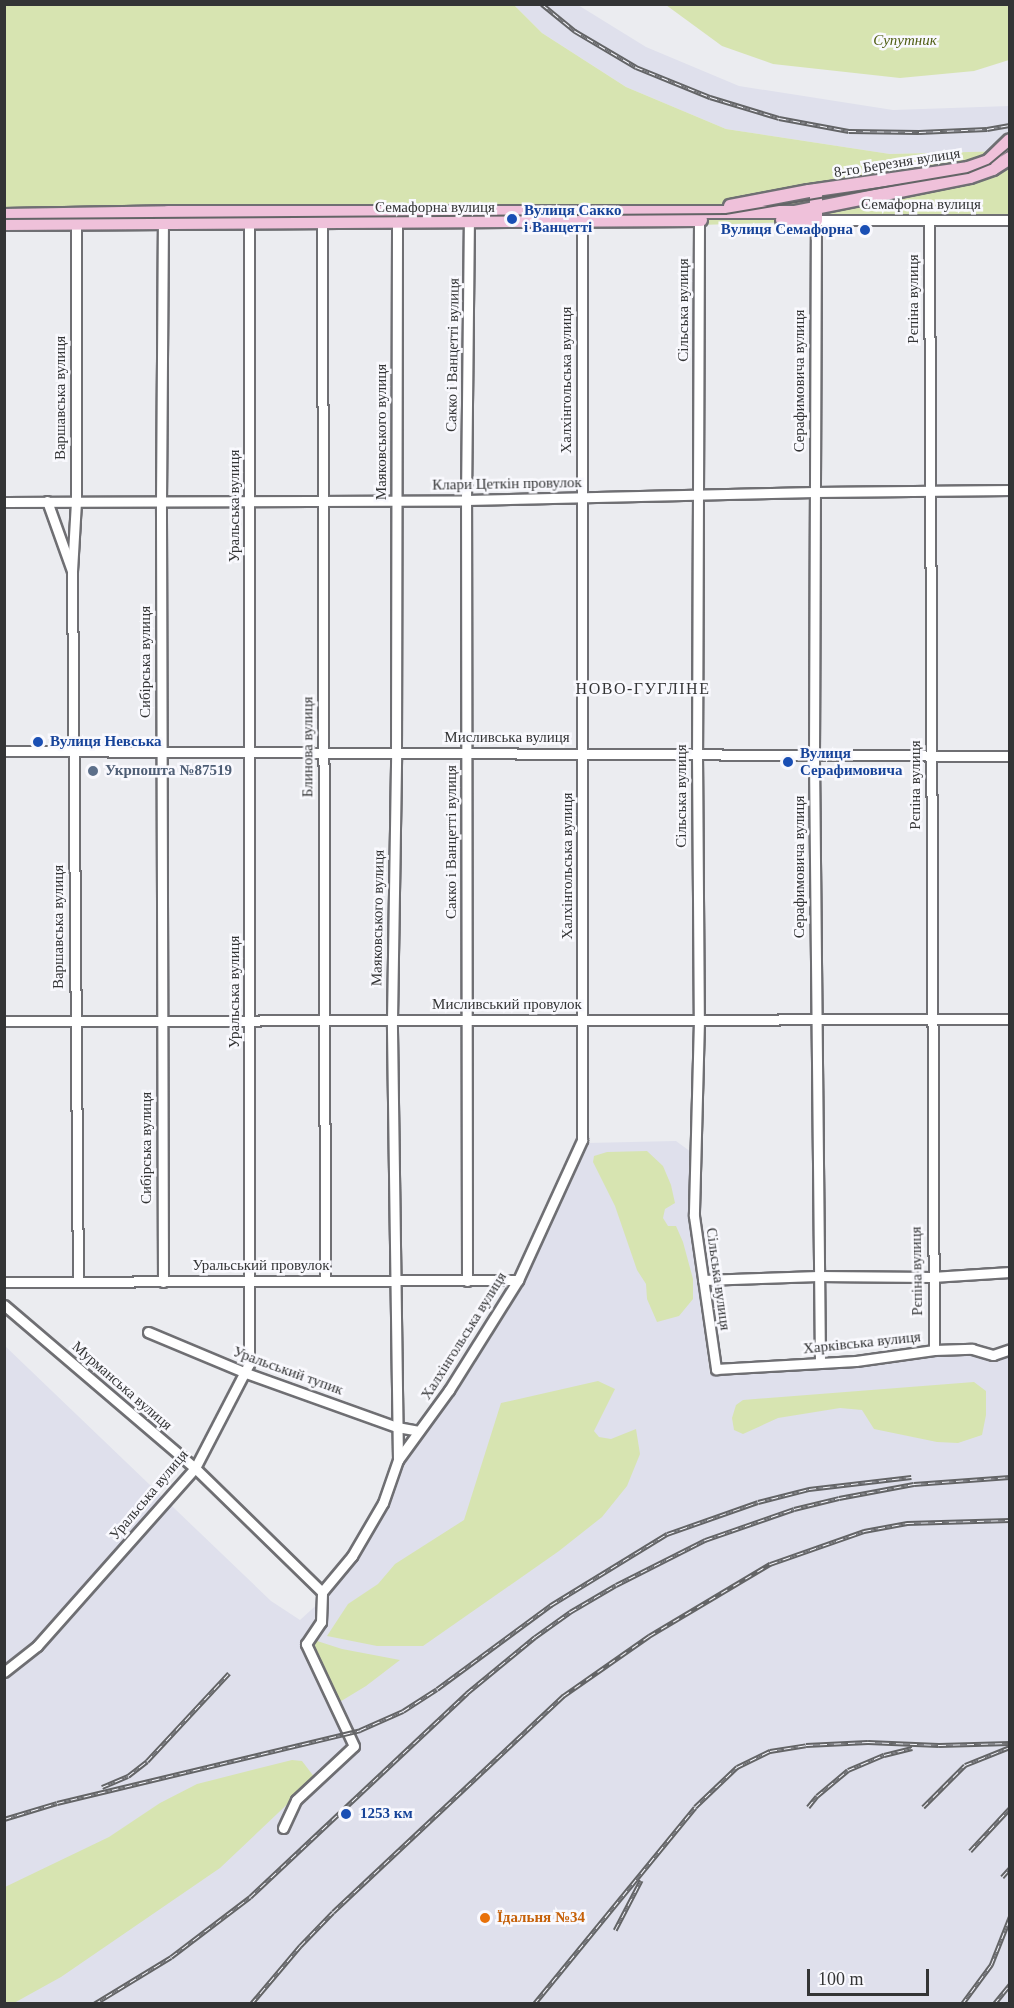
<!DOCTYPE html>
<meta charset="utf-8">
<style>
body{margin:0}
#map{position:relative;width:1014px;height:2008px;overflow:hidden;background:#ebecf0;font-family:"Times New Roman",serif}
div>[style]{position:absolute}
.built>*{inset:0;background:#dfe0ec}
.green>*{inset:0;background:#d7e4b1}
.roads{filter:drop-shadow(2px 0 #6f6f73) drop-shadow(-2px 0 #6f6f73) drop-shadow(0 2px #6f6f73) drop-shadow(0 -2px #6f6f73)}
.minor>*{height:9px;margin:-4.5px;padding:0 4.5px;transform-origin:4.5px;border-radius:4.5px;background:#fff}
.major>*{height:12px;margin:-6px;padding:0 6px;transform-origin:6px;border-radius:6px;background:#efc1da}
.tram>*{height:1.5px;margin:-0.75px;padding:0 0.75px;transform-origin:0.75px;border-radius:0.75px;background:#636466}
.rail>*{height:4.5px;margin-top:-2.25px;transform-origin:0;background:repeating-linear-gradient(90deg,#f9f9fe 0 7px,#636466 0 14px);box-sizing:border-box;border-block:2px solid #636466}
.dots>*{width:16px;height:16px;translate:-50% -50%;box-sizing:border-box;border:3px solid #f9f9fe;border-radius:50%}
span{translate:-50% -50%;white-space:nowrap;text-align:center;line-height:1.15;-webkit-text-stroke:5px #f9f9fe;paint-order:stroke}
.park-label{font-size:15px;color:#505e14;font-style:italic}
.street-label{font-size:15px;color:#333435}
.transit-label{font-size:15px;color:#164399;font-weight:700}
.left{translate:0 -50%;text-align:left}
.right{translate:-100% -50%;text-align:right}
.service-label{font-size:15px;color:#4e5e75;font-weight:700}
.food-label{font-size:15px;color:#c56008;font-weight:700}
.neighbourhood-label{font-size:16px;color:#333435;letter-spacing:1.5px}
.frame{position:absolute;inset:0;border:6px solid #333435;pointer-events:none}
.scale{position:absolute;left:807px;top:1969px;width:122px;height:27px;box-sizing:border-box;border:3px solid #333435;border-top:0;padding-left:8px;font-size:18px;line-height:21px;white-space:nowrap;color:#333435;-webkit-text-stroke:4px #f9f9fe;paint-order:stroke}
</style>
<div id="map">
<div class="built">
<div style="clip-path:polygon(514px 5px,578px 5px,646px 47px,739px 86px,893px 110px,1009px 106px,1009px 151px,890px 154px,726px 129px,626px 87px,542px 33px)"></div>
<div style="clip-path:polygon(676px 1141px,691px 1152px,689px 1218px,710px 1375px,857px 1366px,934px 1355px,972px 1354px,993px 1360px,1009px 1354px,1009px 2003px,5px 2003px,4px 1345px,271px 1601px,300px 1620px,322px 1600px,356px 1558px,388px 1505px,403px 1461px,454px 1393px,523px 1282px,587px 1143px)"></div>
</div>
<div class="green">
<div style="clip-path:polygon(4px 5px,514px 5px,542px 33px,626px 87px,726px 129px,890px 154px,1009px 151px,1009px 220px,865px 220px,699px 225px,5px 228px)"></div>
<div style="clip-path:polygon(666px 5px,1009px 5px,1009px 60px,974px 71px,900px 78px,773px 64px,722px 46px)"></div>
<div style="clip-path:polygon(647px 1151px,663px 1166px,671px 1185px,675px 1203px,665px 1209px,663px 1218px,668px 1226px,676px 1226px,683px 1242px,693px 1279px,693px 1299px,679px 1316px,657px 1322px,647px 1299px,646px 1284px,637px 1270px,615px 1206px,593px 1162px,594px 1156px,607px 1152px)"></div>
<div style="clip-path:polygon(598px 1381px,615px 1389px,594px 1431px,599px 1437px,611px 1439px,636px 1429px,640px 1454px,627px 1486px,602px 1517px,559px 1551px,423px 1646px,377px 1646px,327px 1636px,348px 1604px,378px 1584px,395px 1564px,464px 1520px,501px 1403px)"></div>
<div style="clip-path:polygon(974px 1382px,986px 1391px,986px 1415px,982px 1435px,958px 1443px,937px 1442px,874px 1429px,862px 1410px,840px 1408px,778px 1418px,743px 1434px,734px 1430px,732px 1418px,736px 1405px,743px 1400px)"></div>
<div style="clip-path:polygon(314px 1640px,342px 1649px,400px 1660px,366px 1686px,338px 1703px,313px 1647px)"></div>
<div style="clip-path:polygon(292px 1760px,302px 1761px,315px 1778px,220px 1868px,61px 1977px,14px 2003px,5px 2004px,5px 1887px,109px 1837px,160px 1803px,197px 1784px)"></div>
</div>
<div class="roads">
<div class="minor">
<div style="left:699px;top:220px;width:534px;rotate:90.21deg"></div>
<div style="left:697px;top:754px;width:266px;rotate:89.6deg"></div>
<div style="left:699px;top:1020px;width:196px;rotate:91.5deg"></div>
<div style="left:694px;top:1216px;width:155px;rotate:81.8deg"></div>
<div style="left:716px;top:1369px;width:140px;rotate:-3.3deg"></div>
<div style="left:856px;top:1361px;width:79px;rotate:-8deg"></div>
<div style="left:934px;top:1350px;width:38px;rotate:-2deg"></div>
<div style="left:972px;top:1349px;width:22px;rotate:16deg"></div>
<div style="left:993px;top:1355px;width:18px;rotate:-19deg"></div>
<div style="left:929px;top:220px;width:1130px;rotate:89.75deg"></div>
<div style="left:322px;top:224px;width:1057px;rotate:89.84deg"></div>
<div style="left:47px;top:501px;width:74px;rotate:70.3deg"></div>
<div style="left:72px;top:571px;width:69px;rotate:-86.7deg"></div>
<div style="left:76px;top:502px;width:278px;rotate:-90deg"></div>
<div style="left:4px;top:502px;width:462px;rotate:-0.2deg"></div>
<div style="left:466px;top:500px;width:349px;rotate:-1.3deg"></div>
<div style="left:815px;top:492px;width:195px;rotate:-0.6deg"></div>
<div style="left:72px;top:571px;width:711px;rotate:89.52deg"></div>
<div style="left:4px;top:751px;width:1006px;rotate:0.28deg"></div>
<div style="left:4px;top:1021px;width:1006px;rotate:-0.11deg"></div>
<div style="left:703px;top:1280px;width:115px;rotate:-2deg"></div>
<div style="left:818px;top:1276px;width:114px;rotate:0.5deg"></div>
<div style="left:932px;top:1277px;width:78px;rotate:-3.7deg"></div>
<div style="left:467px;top:1281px;width:781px;rotate:-90.07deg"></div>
<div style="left:466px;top:500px;width:278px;rotate:-89.4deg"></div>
<div style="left:4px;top:1282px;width:514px;rotate:-0.22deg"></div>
<div style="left:163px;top:1282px;width:780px;rotate:-90.15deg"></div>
<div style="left:161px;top:502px;width:279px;rotate:-89.6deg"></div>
<div style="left:4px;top:1305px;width:251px;rotate:40.5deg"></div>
<div style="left:195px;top:1468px;width:177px;rotate:44.3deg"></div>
<div style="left:148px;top:1332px;width:106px;rotate:22.7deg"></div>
<div style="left:246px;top:1373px;width:160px;rotate:19.7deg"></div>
<div style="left:397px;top:1427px;width:22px;rotate:10deg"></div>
<div style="left:820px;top:1363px;width:608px;rotate:-90.57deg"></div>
<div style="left:814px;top:755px;width:535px;rotate:-89.79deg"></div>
<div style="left:816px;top:220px;width:194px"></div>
<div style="left:398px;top:1460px;width:87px;rotate:-53.9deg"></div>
<div style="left:449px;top:1390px;width:130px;rotate:-57.9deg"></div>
<div style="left:518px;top:1280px;width:154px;rotate:-65.4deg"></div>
<div style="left:582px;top:1140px;width:919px;rotate:-90deg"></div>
<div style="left:322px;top:1592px;width:47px;rotate:-50.2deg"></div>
<div style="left:352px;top:1556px;width:61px;rotate:-59.7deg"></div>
<div style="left:383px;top:1503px;width:46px;rotate:-70.8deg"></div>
<div style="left:398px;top:1460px;width:440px;rotate:-90.8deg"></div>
<div style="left:392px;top:1020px;width:267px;rotate:-89.1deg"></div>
<div style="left:396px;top:753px;width:530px;rotate:-89.89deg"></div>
<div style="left:4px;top:1672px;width:42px;rotate:-38.2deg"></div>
<div style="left:37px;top:1646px;width:238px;rotate:-48.4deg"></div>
<div style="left:195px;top:1468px;width:117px;rotate:-62.6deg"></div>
<div style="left:249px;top:1364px;width:1141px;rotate:-90deg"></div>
<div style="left:283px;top:1828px;width:31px;rotate:-65deg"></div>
<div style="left:296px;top:1800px;width:79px;rotate:-43deg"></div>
<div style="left:354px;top:1746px;width:113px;rotate:-115.2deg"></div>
<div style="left:306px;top:1644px;width:27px;rotate:-56deg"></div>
<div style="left:321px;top:1622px;width:30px;rotate:-88deg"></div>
</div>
<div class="major">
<div style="left:730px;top:206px;width:80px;rotate:-10.8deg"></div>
<div style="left:809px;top:191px;width:161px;rotate:-8.2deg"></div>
<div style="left:968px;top:168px;width:21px;rotate:-19deg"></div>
<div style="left:988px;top:161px;width:30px;rotate:-44deg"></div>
<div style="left:4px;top:215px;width:164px;rotate:-1deg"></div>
<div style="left:168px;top:212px;width:627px"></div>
<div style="left:795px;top:212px;width:178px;rotate:-11.3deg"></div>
<div style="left:970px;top:177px;width:24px;rotate:-19deg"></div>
<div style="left:993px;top:169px;width:20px;rotate:-33deg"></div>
<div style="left:782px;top:220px;width:34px"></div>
<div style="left:816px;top:220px;width:30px;rotate:-90deg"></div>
<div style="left:4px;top:224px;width:697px;rotate:-0.33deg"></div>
</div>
</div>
<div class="tram">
<div style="left:4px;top:219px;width:722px;rotate:-0.4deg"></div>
<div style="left:726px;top:214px;width:245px;rotate:-9.6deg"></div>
<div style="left:968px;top:173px;width:24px;rotate:-22deg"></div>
<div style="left:990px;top:164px;width:26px;rotate:-40deg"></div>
</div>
<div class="rail">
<div style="left:542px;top:4px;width:43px;rotate:39.3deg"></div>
<div style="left:575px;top:31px;width:71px;rotate:30.5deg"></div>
<div style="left:636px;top:67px;width:80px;rotate:22.1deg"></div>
<div style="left:710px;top:97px;width:72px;rotate:16.9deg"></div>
<div style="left:779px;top:118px;width:71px;rotate:10.5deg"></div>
<div style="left:849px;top:131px;width:70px;rotate:0.8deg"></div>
<div style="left:919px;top:132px;width:68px;rotate:-2.5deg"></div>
<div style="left:987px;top:129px;width:23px;rotate:-10deg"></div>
<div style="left:102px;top:1787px;width:28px;rotate:-23deg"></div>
<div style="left:128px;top:1776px;width:24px;rotate:-38deg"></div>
<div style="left:147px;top:1761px;width:120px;rotate:-47deg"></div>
<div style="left:808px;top:1807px;width:14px;rotate:-51deg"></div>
<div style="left:817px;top:1796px;width:40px;rotate:-40deg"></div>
<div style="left:848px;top:1770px;width:39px;rotate:-23deg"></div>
<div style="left:884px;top:1755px;width:29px;rotate:-14deg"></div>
<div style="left:923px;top:1807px;width:59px;rotate:-45deg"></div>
<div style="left:965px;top:1765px;width:48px;rotate:-21.8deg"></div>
<div style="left:4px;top:1819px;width:55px;rotate:-16.8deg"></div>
<div style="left:57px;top:1803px;width:312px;rotate:-13.5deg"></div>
<div style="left:360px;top:1730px;width:47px;rotate:-23.8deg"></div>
<div style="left:403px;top:1711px;width:40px;rotate:-32.9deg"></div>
<div style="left:437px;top:1689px;width:142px;rotate:-36.4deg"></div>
<div style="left:551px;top:1605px;width:136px;rotate:-31.5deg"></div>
<div style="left:667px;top:1534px;width:96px;rotate:-19.4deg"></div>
<div style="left:758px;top:1502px;width:53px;rotate:-14.3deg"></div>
<div style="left:809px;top:1489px;width:103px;rotate:-6.7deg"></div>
<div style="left:970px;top:1851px;width:59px;rotate:-47.1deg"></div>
<div style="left:1002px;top:1877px;width:12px;rotate:-48deg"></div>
<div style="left:615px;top:1930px;width:56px;rotate:-62.5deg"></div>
<div style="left:94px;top:2004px;width:90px;rotate:-31.4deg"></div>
<div style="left:171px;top:1957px;width:99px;rotate:-37.2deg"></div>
<div style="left:250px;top:1897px;width:298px;rotate:-43.2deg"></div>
<div style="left:467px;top:1693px;width:88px;rotate:-39.5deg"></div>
<div style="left:535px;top:1637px;width:43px;rotate:-35.5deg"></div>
<div style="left:570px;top:1612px;width:53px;rotate:-30.4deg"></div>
<div style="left:616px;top:1585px;width:100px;rotate:-26.8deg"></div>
<div style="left:705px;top:1540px;width:94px;rotate:-19.2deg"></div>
<div style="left:794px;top:1509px;width:46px;rotate:-13.7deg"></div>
<div style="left:839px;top:1498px;width:76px;rotate:-10.6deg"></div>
<div style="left:914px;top:1484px;width:96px;rotate:-4.2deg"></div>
<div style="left:251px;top:2004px;width:76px;rotate:-49.8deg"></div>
<div style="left:300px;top:1946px;width:47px;rotate:-45.9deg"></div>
<div style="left:333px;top:1912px;width:316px;rotate:-43.2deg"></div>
<div style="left:563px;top:1696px;width:105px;rotate:-34.9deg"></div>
<div style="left:649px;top:1636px;width:141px;rotate:-30.8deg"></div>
<div style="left:770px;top:1564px;width:100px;rotate:-19.3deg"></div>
<div style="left:864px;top:1531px;width:44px;rotate:-10.5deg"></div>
<div style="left:907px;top:1523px;width:103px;rotate:-1.7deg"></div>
<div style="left:534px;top:2004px;width:254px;rotate:-50.7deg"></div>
<div style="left:695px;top:1807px;width:58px;rotate:-43.6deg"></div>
<div style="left:737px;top:1767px;width:37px;rotate:-26deg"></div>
<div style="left:770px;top:1751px;width:36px;rotate:-9deg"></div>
<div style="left:806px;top:1745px;width:62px;rotate:-2.8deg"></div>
<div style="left:868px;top:1742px;width:71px;rotate:2.4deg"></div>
<div style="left:939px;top:1745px;width:71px;rotate:-1.6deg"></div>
<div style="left:962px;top:2004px;width:49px;rotate:-53.4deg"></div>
<div style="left:991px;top:1965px;width:52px;rotate:-68.4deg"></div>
<div style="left:994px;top:2004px;width:26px;rotate:-51deg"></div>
</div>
<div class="dots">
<div style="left:512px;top:219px;background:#1a4fb4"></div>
<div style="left:865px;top:230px;background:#1a4fb4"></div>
<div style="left:38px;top:742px;background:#1a4fb4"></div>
<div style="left:788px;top:762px;background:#1a4fb4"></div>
<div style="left:93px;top:771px;background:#5c6f8a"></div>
<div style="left:346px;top:1814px;background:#1a4fb4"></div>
<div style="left:485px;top:1918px;background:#e8710a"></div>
</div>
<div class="park-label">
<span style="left:905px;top:41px">Супутник</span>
</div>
<div class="street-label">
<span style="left:897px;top:163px;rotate:-9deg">8-го Березня вулиця</span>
<span style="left:921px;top:205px">Семафорна вулиця</span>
<span style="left:435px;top:208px">Семафорна вулиця</span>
<span style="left:914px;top:299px;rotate:-90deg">Рєпіна вулиця</span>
<span style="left:684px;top:310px;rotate:-90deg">Сільська вулиця</span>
<span style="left:453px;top:355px;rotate:-89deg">Сакко і Ванцетті вулиця</span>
<span style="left:567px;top:380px;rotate:-90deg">Халхінгольська вулиця</span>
<span style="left:800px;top:381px;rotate:-90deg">Серафимовича вулиця</span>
<span style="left:61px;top:398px;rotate:-90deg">Варшавська вулиця</span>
<span style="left:382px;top:432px;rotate:-90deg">Маяковського вулиця</span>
<span style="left:507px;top:484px;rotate:-1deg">Клари Цеткін провулок</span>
<span style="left:235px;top:506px;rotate:-90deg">Уральська вулиця</span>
<span style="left:146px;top:662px;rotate:-90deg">Сибірська вулиця</span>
<span style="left:507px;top:738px">Мисливська вулиця</span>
<span style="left:308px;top:747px;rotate:-90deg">Блинова вулиця</span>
<span style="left:916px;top:785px;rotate:-90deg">Рєпіна вулиця</span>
<span style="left:682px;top:796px;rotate:-90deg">Сільська вулиця</span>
<span style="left:452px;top:842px;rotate:-90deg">Сакко і Ванцетті вулиця</span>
<span style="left:568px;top:866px;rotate:-90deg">Халхінгольська вулиця</span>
<span style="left:800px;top:867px;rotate:-90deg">Серафимовича вулиця</span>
<span style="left:378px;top:918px;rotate:-89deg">Маяковського вулиця</span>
<span style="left:59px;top:927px;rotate:-90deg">Варшавська вулиця</span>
<span style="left:235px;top:992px;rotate:-90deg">Уральська вулиця</span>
<span style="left:507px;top:1005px">Мисливський провулок</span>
<span style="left:147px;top:1148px;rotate:-90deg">Сибірська вулиця</span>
<span style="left:261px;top:1266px">Уральський провулок</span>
<span style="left:917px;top:1271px;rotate:-91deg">Рєпіна вулиця</span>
<span style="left:718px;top:1279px;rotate:82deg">Сільська вулиця</span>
<span style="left:464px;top:1336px;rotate:-58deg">Халхінгольська вулиця</span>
<span style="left:862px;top:1343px;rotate:-6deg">Харківська вулиця</span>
<span style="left:288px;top:1371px;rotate:20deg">Уральський тупик</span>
<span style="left:122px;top:1386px;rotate:41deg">Мурманська вулиця</span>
<span style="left:149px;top:1495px;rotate:-50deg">Уральська вулиця</span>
</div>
<div class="transit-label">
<span class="left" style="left:524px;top:219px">Вулиця Сакко<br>і Ванцетті</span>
<span class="right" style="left:853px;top:230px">Вулиця Семафорна</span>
<span class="left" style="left:50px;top:742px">Вулиця Невська</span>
<span class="left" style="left:800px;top:762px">Вулиця<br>Серафимовича</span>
<span class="left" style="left:360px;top:1814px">1253 км</span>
</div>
<div class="service-label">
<span class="left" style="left:105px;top:771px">Укрпошта №87519</span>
</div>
<div class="food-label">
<span class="left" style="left:497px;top:1918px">Їдальня №34</span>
</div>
<div class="neighbourhood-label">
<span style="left:643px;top:689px">НОВО-ГУГЛІНЕ</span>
</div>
<div class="frame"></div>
<div class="scale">100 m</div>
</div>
